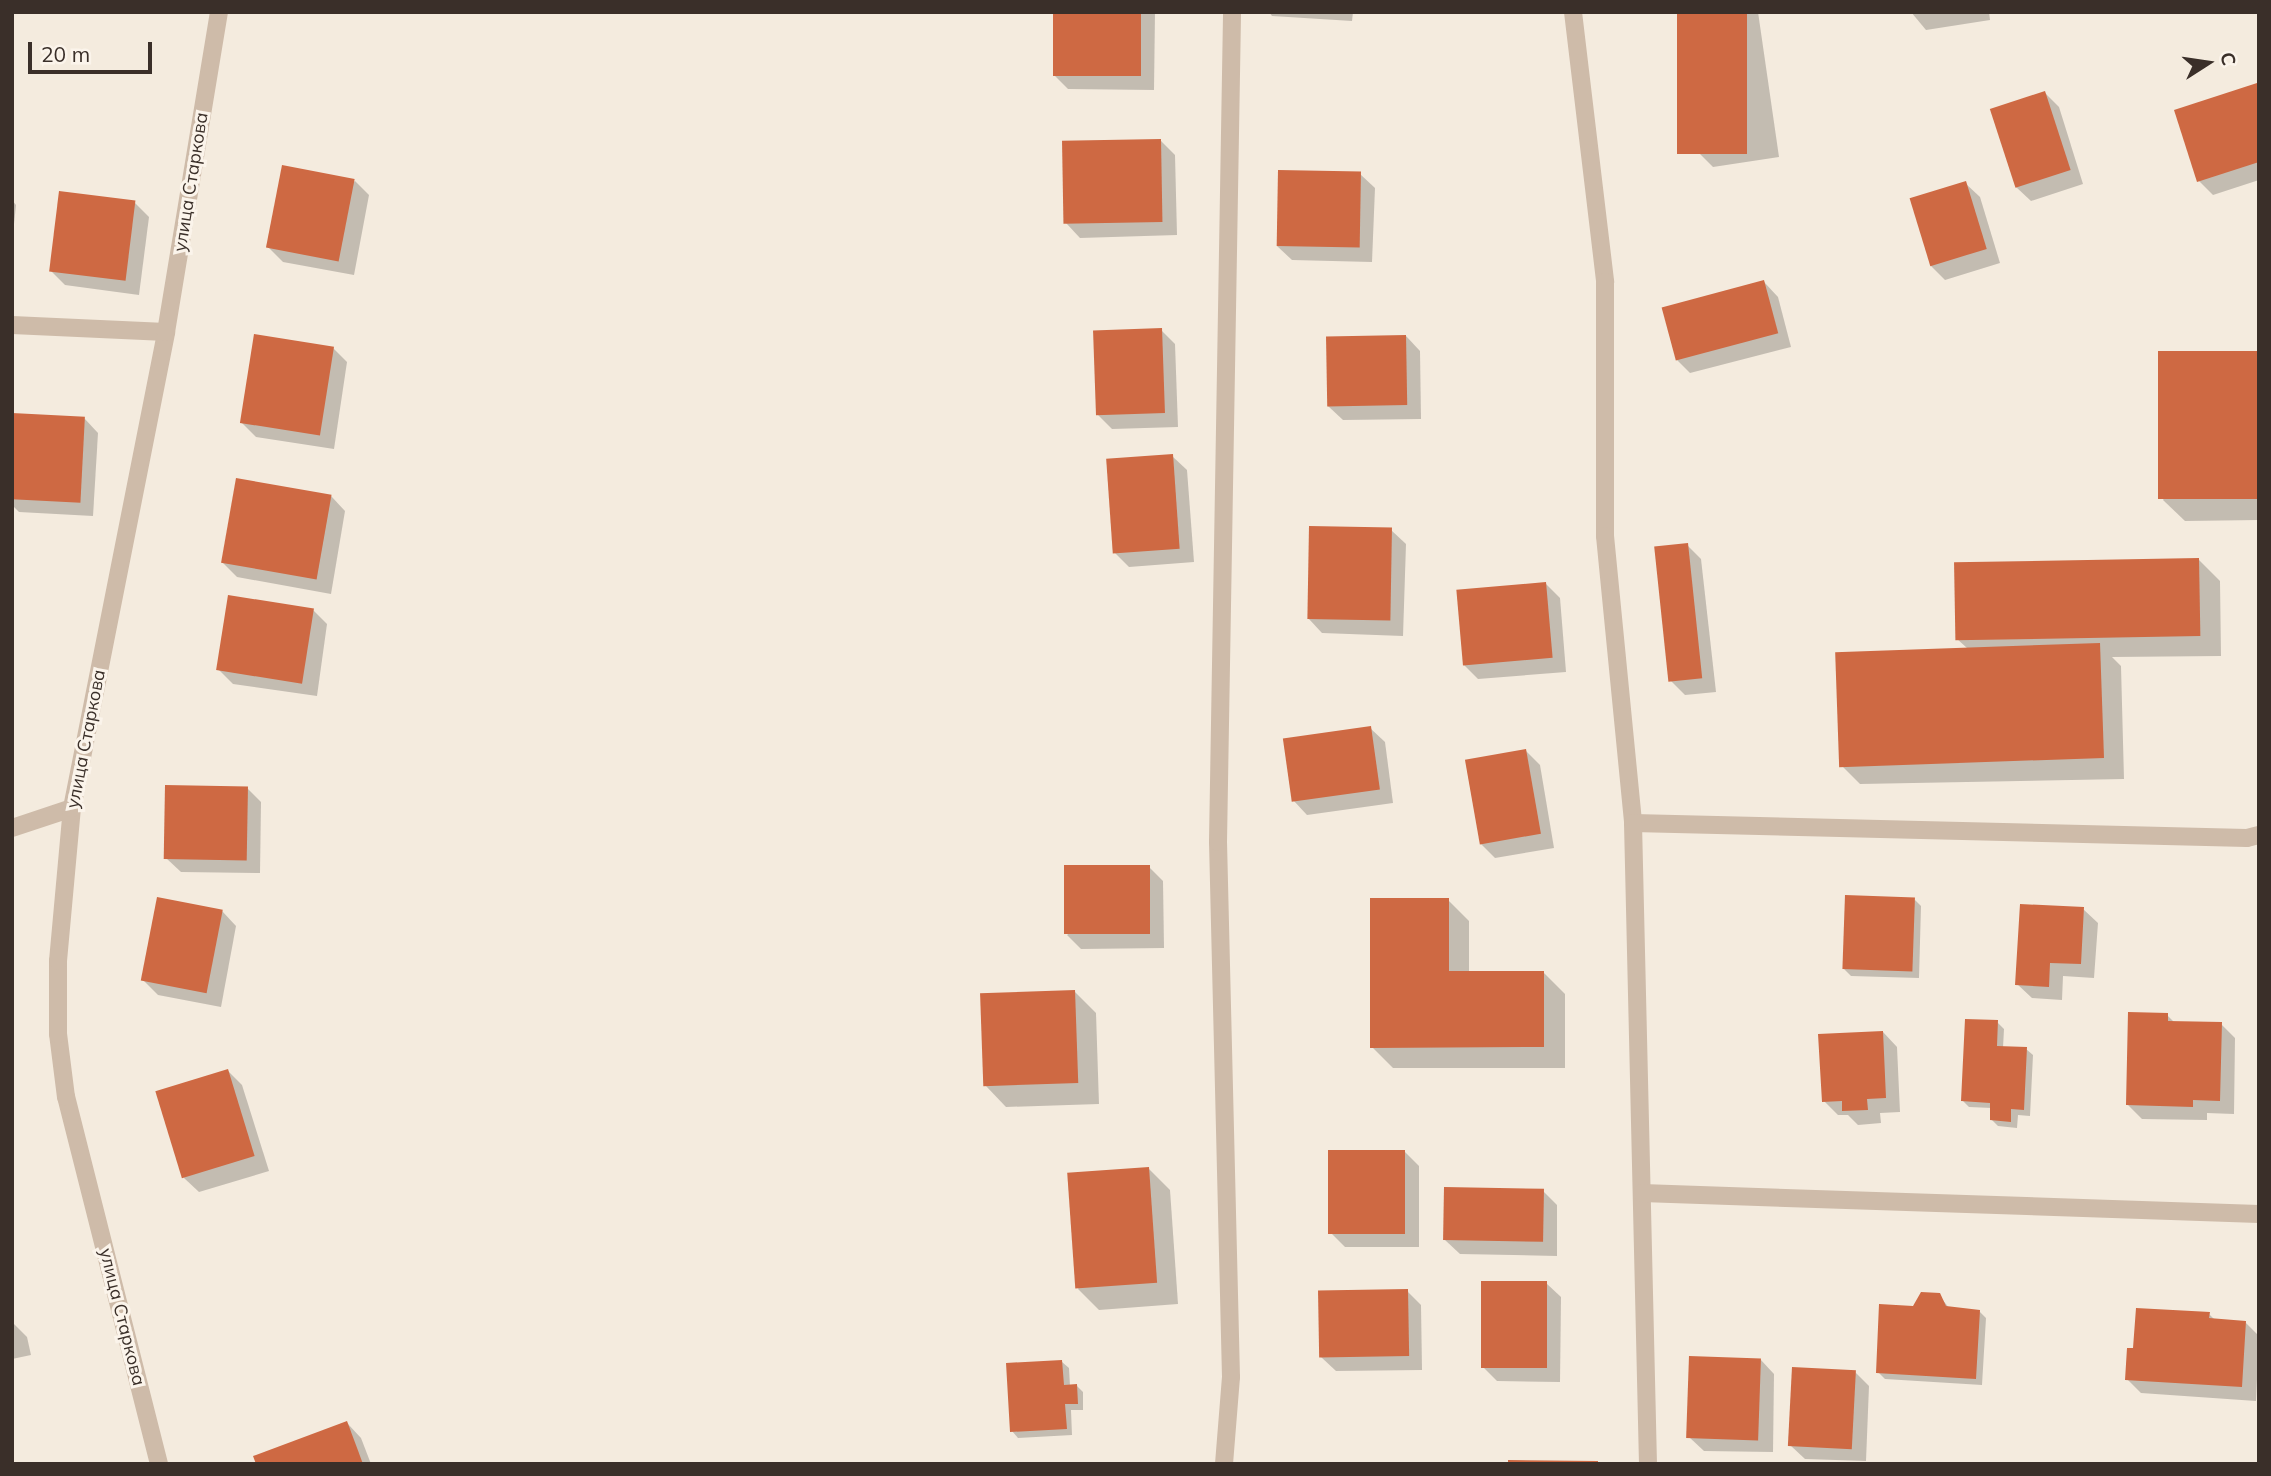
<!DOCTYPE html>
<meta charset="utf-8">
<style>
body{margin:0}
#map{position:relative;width:2271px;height:1476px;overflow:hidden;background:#f4ebde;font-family:Mulish,sans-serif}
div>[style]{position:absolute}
.shadow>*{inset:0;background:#0003}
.building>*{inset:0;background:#ce6943;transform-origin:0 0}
.street>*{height:18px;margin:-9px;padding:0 9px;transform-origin:9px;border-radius:9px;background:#cebba9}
span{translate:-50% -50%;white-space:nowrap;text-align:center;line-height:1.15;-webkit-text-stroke:6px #fbf4eb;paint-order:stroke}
.street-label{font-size:18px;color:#3a2f29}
.frame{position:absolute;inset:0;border:14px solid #3a2f29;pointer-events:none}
.north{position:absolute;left:2173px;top:28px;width:70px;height:70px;-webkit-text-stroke:5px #fbf4eb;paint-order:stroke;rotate:78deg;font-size:19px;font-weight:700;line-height:28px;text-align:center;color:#3a2f29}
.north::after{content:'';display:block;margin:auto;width:24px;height:32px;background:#3a2f29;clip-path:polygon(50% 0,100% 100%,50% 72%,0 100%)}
.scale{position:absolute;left:28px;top:42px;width:124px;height:32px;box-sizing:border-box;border:4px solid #3a2f29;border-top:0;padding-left:9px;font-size:21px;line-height:24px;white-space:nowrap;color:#3a2f29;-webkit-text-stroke:5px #fbf4eb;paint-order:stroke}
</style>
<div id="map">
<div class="shadow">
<div style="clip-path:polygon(1054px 12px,1155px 12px,1154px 90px,1068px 89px,1054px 75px)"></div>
<div style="clip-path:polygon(1269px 12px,1353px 12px,1352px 21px,1272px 16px)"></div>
<div style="clip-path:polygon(1678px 12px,1758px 12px,1779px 157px,1713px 167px,1699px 153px)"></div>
<div style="clip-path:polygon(1911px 12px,1989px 12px,1990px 20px,1926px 30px)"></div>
<div style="clip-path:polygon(2257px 85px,2259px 180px,2213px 195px,2199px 181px)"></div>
<div style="clip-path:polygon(2045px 93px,2059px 107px,2083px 184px,2031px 201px,2016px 187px)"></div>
<div style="clip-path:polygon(1160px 140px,1175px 155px,1177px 235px,1080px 238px,1066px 223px)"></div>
<div style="clip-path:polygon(1360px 174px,1375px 188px,1372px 262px,1292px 260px,1277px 246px)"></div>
<div style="clip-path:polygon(355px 181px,369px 195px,354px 275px,283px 262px,269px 248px)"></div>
<div style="clip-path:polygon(1965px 183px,1980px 197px,2000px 263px,1945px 280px,1931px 266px)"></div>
<div style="clip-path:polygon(12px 200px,16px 205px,12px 243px)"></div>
<div style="clip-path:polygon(135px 203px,149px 217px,139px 295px,65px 285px,51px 271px)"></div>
<div style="clip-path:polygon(1764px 282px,1778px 297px,1791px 347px,1690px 373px,1676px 359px)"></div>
<div style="clip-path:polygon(1161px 330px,1175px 344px,1178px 427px,1112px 429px,1098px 415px)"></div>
<div style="clip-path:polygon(1406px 336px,1420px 351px,1421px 419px,1343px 420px,1328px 406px)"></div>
<div style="clip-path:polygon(333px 348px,347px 362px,334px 449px,256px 437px,242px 423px)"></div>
<div style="clip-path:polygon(2259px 353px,2259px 520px,2185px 521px,2163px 500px)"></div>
<div style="clip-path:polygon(12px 415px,84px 418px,98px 433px,93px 516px,19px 512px,12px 505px)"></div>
<div style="clip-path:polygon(1172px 456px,1187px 470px,1194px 562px,1129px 567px,1115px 553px)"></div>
<div style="clip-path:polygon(331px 496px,345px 511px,331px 594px,237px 577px,223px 563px)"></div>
<div style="clip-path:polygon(1391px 530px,1406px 544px,1403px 636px,1322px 633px,1308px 618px)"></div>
<div style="clip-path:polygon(1687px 545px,1701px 559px,1716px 692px,1685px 695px,1671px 681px)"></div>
<div style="clip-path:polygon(2199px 560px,2220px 581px,2221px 656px,2112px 657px,2121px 666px,2124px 779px,1860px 784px,1839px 763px,1967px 648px,1956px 638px)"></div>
<div style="clip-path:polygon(1546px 584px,1560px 598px,1566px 672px,1478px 679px,1464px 665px)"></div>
<div style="clip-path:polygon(313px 610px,327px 624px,317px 696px,233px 684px,219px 670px)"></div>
<div style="clip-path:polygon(1370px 728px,1385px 742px,1393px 803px,1307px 815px,1293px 800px)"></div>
<div style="clip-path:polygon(1526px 751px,1540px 765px,1554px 848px,1495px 858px,1481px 844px)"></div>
<div style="clip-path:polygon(247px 788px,261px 802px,260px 873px,181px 872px,166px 858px)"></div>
<div style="clip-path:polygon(1149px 867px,1163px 881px,1164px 948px,1081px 949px,1067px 935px)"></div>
<div style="clip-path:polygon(1448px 900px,1469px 921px,1469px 973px,1544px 973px,1565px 994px,1565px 1068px,1393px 1068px,1372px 1047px)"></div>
<div style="clip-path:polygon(1915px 900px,1921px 906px,1919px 978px,1851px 976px,1844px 969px)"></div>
<div style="clip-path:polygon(2083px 909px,2098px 923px,2094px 978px,2063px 976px,2062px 1000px,2032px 998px,2017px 984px)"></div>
<div style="clip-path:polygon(222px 911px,236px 926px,221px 1007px,158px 995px,143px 980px)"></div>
<div style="clip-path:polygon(1075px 992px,1096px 1013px,1099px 1104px,1006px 1107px,985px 1085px)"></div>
<div style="clip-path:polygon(2167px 1015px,2175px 1023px,2221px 1024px,2235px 1038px,2234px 1114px,2207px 1113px,2207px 1120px,2142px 1119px,2128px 1105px)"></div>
<div style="clip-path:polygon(1997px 1022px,2004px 1029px,2003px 1048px,2026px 1049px,2033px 1055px,2030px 1116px,2018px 1115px,2017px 1128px,1998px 1126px,1991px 1119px,1992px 1108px,1969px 1107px,1963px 1101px)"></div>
<div style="clip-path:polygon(1883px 1032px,1897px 1047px,1900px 1112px,1880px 1113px,1881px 1123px,1858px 1125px,1848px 1115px,1838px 1115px,1824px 1101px)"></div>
<div style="clip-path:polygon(228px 1071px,242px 1085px,269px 1171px,199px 1192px,184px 1178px)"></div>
<div style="clip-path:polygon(1404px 1151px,1419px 1166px,1419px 1247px,1345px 1247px,1331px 1233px)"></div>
<div style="clip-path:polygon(1149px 1169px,1170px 1190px,1178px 1304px,1099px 1310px,1078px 1289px)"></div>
<div style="clip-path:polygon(1543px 1191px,1557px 1205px,1557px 1256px,1460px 1254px,1445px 1240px)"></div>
<div style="clip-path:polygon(1546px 1283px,1561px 1297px,1560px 1382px,1497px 1381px,1483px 1367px)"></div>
<div style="clip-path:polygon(1407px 1291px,1421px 1305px,1422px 1370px,1336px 1371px,1321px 1357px)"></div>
<div style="clip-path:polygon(1939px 1295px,1949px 1308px,1979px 1311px,1986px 1318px,1982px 1385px,1885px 1379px,1878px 1372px,1914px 1308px)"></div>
<div style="clip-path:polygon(2209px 1314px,2216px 1321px,2245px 1322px,2259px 1336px,2256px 1401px,2141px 1393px,2127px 1379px,2135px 1350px)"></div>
<div style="clip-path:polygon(12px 1322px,27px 1337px,31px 1355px,12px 1359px)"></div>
<div style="clip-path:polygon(1760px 1359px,1774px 1374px,1773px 1452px,1704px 1451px,1689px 1437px)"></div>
<div style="clip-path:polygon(1062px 1362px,1069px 1368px,1070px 1386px,1076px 1385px,1083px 1392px,1083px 1410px,1071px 1410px,1072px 1435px,1018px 1438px,1012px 1431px)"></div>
<div style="clip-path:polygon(1855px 1372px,1869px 1386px,1866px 1461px,1805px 1459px,1790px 1445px)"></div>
<div style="clip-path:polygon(347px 1423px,361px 1438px,371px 1464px,258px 1464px)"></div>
</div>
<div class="building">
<div style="left:1053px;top:12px;width:88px;height:64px"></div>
<div style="left:1677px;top:12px;width:70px;height:142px"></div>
<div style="clip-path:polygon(2257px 83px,2259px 162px,2197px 182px,2174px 110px)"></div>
<div style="left:2045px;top:91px;width:83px;height:58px;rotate:72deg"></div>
<div style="left:1161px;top:139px;width:83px;height:99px;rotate:89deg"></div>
<div style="left:282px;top:165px;width:74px;height:84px;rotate:11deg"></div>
<div style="left:1278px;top:170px;width:83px;height:76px;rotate:1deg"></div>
<div style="left:1966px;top:181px;width:71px;height:59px;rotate:73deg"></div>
<div style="left:59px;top:191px;width:77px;height:81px;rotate:7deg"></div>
<div style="left:1764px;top:280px;width:55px;height:106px;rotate:75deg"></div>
<div style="left:1162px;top:328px;width:85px;height:69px;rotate:88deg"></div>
<div style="left:254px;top:334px;width:81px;height:90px;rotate:9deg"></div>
<div style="left:1406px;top:335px;width:70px;height:80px;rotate:89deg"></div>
<div style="left:2259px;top:351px;width:148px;height:101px;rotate:90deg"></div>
<div style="left:12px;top:413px;width:73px;height:86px;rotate:3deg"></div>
<div style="left:1173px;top:454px;width:95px;height:67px;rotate:86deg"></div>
<div style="left:236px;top:478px;width:97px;height:86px;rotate:10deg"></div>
<div style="left:1309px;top:526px;width:83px;height:93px;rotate:1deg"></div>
<div style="left:1688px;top:543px;width:136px;height:34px;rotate:84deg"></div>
<div style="left:2199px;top:558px;width:78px;height:245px;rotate:89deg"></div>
<div style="left:1546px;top:582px;width:76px;height:90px;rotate:85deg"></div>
<div style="left:228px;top:595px;width:87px;height:76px;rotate:9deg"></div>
<div style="left:2100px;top:643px;width:115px;height:265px;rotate:88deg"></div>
<div style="left:1371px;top:726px;width:64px;height:89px;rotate:82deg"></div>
<div style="left:1526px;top:749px;width:86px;height:62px;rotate:80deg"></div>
<div style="left:165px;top:785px;width:83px;height:74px;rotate:1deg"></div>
<div style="left:1150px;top:865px;width:69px;height:86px;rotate:90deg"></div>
<div style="left:1845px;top:895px;width:70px;height:74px;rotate:2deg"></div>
<div style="left:157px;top:897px;width:67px;height:85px;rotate:11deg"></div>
<div style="clip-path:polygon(1370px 898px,1449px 898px,1449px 971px,1544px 971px,1544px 1047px,1370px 1048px)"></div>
<div style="clip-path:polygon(2020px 904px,2084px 907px,2081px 964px,2050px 963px,2049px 987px,2015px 985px)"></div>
<div style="left:1075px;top:990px;width:93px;height:95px;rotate:88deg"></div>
<div style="clip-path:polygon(2128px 1012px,2168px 1013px,2168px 1021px,2222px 1022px,2220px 1101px,2193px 1100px,2193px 1107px,2126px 1105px)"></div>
<div style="clip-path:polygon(1965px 1019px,1998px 1020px,1997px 1046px,2027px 1047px,2024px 1110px,2011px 1109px,2011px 1122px,1990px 1120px,1990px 1103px,1961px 1101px)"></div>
<div style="clip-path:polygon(1883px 1031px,1886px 1098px,1867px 1099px,1868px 1110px,1842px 1111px,1842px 1101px,1822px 1102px,1818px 1034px)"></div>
<div style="left:228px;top:1069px;width:91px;height:76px;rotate:73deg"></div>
<div style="left:1328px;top:1150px;width:77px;height:84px"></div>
<div style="left:1149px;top:1167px;width:116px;height:82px;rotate:86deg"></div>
<div style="left:1444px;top:1187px;width:100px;height:53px;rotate:1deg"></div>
<div style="left:1481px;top:1281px;width:66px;height:87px"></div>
<div style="left:1408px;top:1289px;width:67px;height:90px;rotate:89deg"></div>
<div style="clip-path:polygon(1921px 1292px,1940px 1293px,1946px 1306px,1980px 1310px,1976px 1379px,1876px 1373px,1879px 1304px,1913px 1306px)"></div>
<div style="clip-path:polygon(2136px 1308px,2210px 1312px,2209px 1318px,2246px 1321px,2242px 1387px,2125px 1380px,2127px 1348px,2133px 1348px)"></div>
<div style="left:1689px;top:1356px;width:72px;height:82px;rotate:2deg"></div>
<div style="clip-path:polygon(1062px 1360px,1064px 1385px,1077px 1384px,1078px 1404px,1065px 1404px,1067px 1429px,1010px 1432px,1006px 1363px)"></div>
<div style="left:1792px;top:1367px;width:64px;height:79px;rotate:3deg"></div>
<div style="clip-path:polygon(347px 1421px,363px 1464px,256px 1464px,253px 1456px)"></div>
<div style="clip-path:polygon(1508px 1460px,1598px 1461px,1598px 1464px,1508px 1464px)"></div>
</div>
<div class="street">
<div style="left:1573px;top:12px;width:272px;rotate:83.2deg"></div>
<div style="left:1605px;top:282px;width:254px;rotate:90deg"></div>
<div style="left:1605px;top:536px;width:288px;rotate:84.4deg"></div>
<div style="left:1633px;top:823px;width:614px;rotate:1.4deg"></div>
<div style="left:2247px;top:838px;width:12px;rotate:-14deg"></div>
<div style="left:12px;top:325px;width:154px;rotate:2.6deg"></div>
<div style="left:1633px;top:823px;width:641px;rotate:88.66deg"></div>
<div style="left:12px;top:828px;width:63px;rotate:-18.4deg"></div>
<div style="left:1642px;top:1193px;width:617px;rotate:1.95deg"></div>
<div style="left:159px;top:1464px;width:379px;rotate:-104.2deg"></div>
<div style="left:66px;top:1097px;width:64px;rotate:-97.2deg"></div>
<div style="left:58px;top:1034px;width:73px;rotate:-90deg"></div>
<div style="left:58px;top:961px;width:154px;rotate:-84.8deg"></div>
<div style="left:72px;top:808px;width:485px;rotate:-78.8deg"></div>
<div style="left:166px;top:332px;width:324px;rotate:-80.6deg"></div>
<div style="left:1224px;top:1464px;width:87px;rotate:-85.4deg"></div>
<div style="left:1231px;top:1377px;width:535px;rotate:-91.39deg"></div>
<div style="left:1218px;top:842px;width:830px;rotate:-89.03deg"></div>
</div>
<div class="street-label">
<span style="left:191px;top:182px;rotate:-81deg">улица Старкова</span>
<span style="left:86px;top:739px;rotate:-79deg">улица Старкова</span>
<span style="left:122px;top:1317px;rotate:76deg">улица Старкова</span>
</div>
<div class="frame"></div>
<div class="north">С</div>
<div class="scale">20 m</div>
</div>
